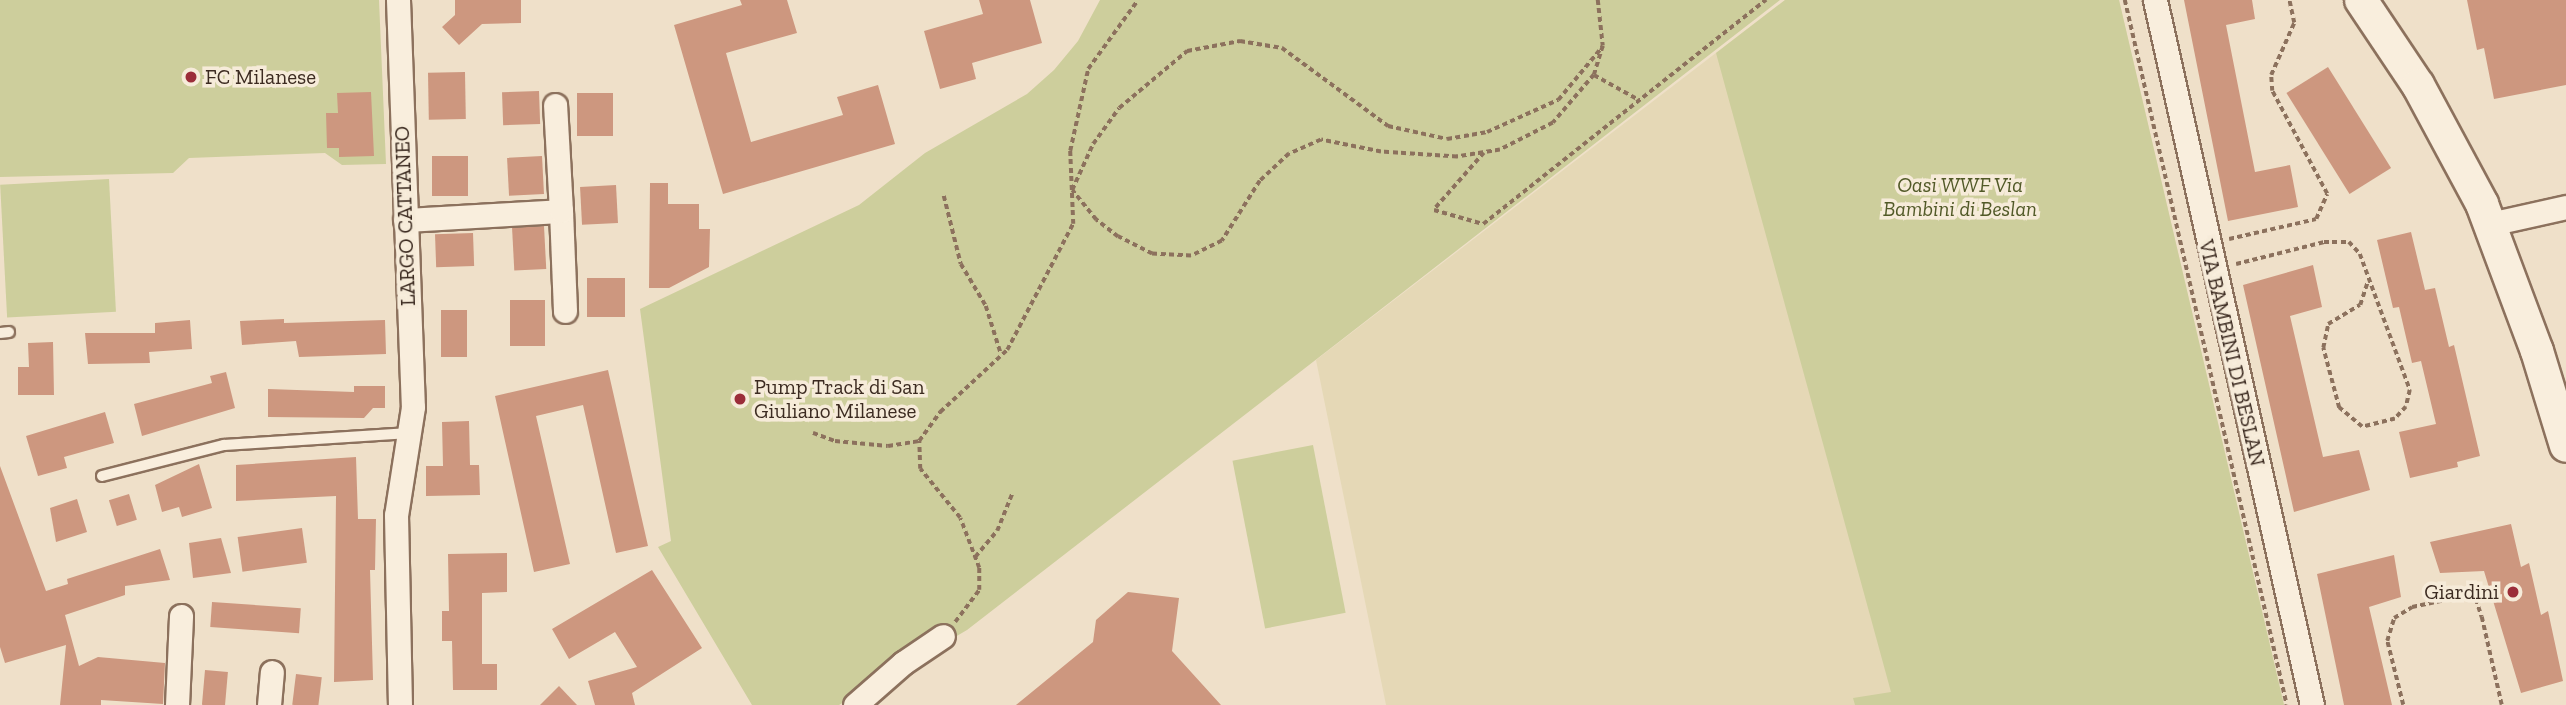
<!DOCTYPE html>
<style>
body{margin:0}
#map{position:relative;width:2566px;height:705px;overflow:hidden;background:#efe0c9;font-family:"Zilla Slab",serif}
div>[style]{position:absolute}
.farmland>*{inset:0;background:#e5d8b6}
.green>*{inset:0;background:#cdce9c;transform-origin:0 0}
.building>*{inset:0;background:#cd977f;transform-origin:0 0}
.path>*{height:3.5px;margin-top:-1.75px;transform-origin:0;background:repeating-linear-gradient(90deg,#8c715d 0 5px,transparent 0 8.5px)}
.roads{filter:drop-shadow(2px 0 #8c715d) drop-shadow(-2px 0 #8c715d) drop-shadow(0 2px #8c715d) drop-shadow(0 -2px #8c715d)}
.lane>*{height:10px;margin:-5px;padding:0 5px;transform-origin:5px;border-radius:5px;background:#f9eedd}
.street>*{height:23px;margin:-11.5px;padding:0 11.5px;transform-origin:11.5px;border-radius:11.5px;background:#f9eedd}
.secondary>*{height:32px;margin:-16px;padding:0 16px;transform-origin:16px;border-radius:16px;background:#f9eedd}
.dots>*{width:19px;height:19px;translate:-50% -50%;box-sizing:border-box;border:4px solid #f6ebd9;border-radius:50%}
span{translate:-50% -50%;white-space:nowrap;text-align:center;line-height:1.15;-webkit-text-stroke:7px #f6ebd9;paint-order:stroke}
.poi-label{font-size:21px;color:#3c2b21}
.left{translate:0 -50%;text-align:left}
.right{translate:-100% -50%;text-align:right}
.park-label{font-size:21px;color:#515927;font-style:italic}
.street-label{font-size:21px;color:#3c2b21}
</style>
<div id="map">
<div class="farmland">
<div style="clip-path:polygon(1785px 0,2119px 0,2284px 705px,1386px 705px,1316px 360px)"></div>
</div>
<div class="green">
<div style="clip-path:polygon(0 0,379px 0,386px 164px,342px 165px,325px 153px,189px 158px,173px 173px,0 177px)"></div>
<div style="clip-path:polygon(1100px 0,1780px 0,967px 630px,839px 705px,752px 705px,658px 547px,671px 541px,640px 309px,859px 205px,925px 153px,1027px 94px,1054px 70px,1078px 41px)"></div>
<div style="clip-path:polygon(1785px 0,2119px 0,2284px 705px,1855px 705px,1853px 698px,1891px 692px,1716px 53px)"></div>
<div style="left:109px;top:179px;width:133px;height:109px;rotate:87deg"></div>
<div style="left:1313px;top:445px;width:171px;height:82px;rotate:79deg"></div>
</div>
<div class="building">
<div style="clip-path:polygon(455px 0,521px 0,521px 23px,482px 24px,459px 45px,442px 27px,455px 15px)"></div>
<div style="clip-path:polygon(740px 0,787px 0,797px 33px,726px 53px,751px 142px,843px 115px,837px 97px,878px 85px,895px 144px,723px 194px,674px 25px,742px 5px)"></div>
<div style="clip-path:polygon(979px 0,1030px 0,1042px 43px,972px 63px,976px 79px,940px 89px,924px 31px,983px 14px)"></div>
<div style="clip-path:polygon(2184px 0,2252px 0,2255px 19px,2226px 25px,2255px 172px,2290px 165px,2298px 207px,2228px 221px)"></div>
<div style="clip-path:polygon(2467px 0,2566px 0,2566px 85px,2494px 99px,2484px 48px,2477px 50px)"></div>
<div style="left:2328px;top:67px;width:119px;height:49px;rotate:58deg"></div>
<div style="left:465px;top:72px;width:47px;height:37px;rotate:89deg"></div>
<div style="left:539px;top:91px;width:33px;height:37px;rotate:88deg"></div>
<div style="clip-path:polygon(371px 92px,374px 156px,339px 157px,339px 148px,327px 148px,326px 113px,338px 113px,337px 93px)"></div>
<div style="left:613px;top:93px;width:43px;height:36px;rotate:90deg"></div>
<div style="left:432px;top:156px;width:36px;height:40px"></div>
<div style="left:542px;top:156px;width:38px;height:35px;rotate:87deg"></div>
<div style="clip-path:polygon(650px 183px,668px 183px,668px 204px,699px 204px,699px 229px,710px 229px,709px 267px,669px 288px,649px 288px)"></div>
<div style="left:616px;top:185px;width:38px;height:36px;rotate:87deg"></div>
<div style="left:544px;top:226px;width:43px;height:32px;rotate:87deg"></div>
<div style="clip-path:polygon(2411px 232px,2425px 290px,2435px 288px,2449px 347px,2454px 345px,2480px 456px,2457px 462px,2458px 467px,2410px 478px,2399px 432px,2436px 424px,2421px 361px,2412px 363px,2399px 307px,2393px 308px,2377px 240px)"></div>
<div style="left:473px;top:233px;width:33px;height:38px;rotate:88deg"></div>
<div style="clip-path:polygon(2313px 265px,2322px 307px,2290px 316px,2323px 457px,2359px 450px,2370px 490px,2294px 512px,2243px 285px)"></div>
<div style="left:587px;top:278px;width:38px;height:39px"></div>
<div style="left:510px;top:300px;width:35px;height:46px"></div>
<div style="left:441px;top:310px;width:26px;height:47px"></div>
<div style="clip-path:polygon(284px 319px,284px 323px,385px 320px,386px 354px,299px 357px,296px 341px,242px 345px,240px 321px)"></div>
<div style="clip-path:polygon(190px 320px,192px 349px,149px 352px,150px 363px,88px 364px,85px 333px,155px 333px,155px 323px)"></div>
<div style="clip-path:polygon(53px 342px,54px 395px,18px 395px,18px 367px,29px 367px,28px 343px)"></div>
<div style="clip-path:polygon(608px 370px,648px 546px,616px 553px,583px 405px,536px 416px,570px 564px,534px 572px,495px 396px)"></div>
<div style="clip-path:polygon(226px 372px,235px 408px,142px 436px,134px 404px,212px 383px,210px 376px)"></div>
<div style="clip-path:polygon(354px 386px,385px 386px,385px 408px,373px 408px,364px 418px,268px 417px,268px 389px,354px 392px)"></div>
<div style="clip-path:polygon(105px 412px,114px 443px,64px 457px,67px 468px,38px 476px,26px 436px)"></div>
<div style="clip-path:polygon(469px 421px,470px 465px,479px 465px,480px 495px,426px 496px,426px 466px,443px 466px,442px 422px)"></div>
<div style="clip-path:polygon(356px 457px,358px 519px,376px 519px,375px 570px,370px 570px,373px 680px,334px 682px,336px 496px,236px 501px,236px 465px)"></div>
<div style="clip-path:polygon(199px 464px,212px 508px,182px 517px,179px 507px,162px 512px,155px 485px)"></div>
<div style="clip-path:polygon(0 466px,46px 591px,68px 584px,67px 579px,160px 549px,170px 580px,125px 586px,125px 595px,65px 615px,79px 666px,98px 657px,165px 663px,163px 704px,101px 700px,101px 705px,60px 705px,66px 645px,5px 663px,0 647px)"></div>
<div style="left:129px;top:494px;width:27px;height:21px;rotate:73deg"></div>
<div style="clip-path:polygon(77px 499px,87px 532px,56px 542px,50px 508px)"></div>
<div style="clip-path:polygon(2511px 524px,2521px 567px,2529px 563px,2541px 615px,2548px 611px,2563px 681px,2521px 693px,2484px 571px,2440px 573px,2430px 542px)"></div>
<div style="left:302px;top:528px;width:35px;height:65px;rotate:82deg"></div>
<div style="clip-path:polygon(221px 538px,231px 573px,193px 578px,189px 543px)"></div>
<div style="clip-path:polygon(507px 553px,507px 592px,482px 593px,482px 664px,497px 664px,497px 690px,453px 690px,452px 641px,442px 641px,442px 611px,449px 611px,448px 554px)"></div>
<div style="clip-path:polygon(2394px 555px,2401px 597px,2369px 607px,2392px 705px,2344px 705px,2317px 574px)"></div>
<div style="clip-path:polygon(652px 570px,702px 648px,632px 693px,635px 705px,595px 705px,588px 681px,637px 667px,615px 632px,569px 659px,552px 629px)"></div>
<div style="clip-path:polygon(1128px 592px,1179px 598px,1172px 651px,1221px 705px,1016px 705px,1093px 642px,1096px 620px)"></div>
<div style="left:212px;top:602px;width:89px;height:25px;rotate:4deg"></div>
<div style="left:205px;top:670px;width:23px;height:35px;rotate:5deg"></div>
<div style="left:296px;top:674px;width:26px;height:31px;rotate:7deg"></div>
<div style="clip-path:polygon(559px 686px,577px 705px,540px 705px)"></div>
</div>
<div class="path">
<div style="left:1598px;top:0;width:46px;rotate:83.8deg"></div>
<div style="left:1603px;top:46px;width:30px;rotate:107deg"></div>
<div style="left:1594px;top:75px;width:63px;rotate:130.5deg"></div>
<div style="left:1553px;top:123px;width:59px;rotate:153deg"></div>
<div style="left:1500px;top:150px;width:44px;rotate:170.8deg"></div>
<div style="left:1457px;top:157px;width:76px;rotate:-176.2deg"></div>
<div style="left:1381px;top:152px;width:61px;rotate:-168.7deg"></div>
<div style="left:1321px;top:140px;width:35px;rotate:156deg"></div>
<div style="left:1289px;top:154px;width:40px;rotate:137deg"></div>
<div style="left:1260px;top:181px;width:71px;rotate:122.3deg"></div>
<div style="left:1222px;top:241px;width:34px;rotate:154deg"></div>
<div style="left:1191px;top:256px;width:39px;rotate:-177deg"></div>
<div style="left:1152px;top:254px;width:38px;rotate:-153deg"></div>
<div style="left:1118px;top:237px;width:28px;rotate:-142deg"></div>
<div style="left:1096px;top:220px;width:38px;rotate:-129deg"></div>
<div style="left:1072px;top:190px;width:51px;rotate:-65.5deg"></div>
<div style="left:1093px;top:144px;width:44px;rotate:-54.2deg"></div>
<div style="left:1119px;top:108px;width:89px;rotate:-40deg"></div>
<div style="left:1187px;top:51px;width:54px;rotate:-10.7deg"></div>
<div style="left:1240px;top:41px;width:43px;rotate:9.5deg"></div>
<div style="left:1282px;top:48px;width:132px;rotate:36.3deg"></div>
<div style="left:1388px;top:126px;width:60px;rotate:12.4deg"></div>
<div style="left:1447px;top:139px;width:41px;rotate:-9.9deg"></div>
<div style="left:1487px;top:132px;width:78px;rotate:-24.3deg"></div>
<div style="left:1558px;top:100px;width:70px;rotate:-50.2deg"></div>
<div style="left:2125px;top:0;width:723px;rotate:77.06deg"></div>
<div style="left:1594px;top:75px;width:51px;rotate:29.1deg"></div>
<div style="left:1484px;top:153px;width:76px;rotate:131.3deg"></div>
<div style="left:1434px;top:210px;width:51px;rotate:15.9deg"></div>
<div style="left:1483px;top:224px;width:361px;rotate:-38.4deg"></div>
<div style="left:944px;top:196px;width:70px;rotate:76deg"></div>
<div style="left:961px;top:264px;width:49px;rotate:59.2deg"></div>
<div style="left:986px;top:306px;width:50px;rotate:72.6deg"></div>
<div style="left:2229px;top:239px;width:89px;rotate:-12.9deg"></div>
<div style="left:2316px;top:219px;width:27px;rotate:-66deg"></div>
<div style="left:2327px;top:194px;width:117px;rotate:-118.1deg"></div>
<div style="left:2272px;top:91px;width:16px;rotate:-94deg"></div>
<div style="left:2271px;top:75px;width:57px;rotate:-66.1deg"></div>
<div style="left:2294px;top:23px;width:24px;rotate:-102deg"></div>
<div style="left:2236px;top:264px;width:91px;rotate:-14deg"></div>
<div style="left:2324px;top:242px;width:25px"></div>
<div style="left:2349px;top:242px;width:16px;rotate:47deg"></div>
<div style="left:2360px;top:254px;width:145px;rotate:69.8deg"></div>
<div style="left:2410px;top:390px;width:17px;rotate:103deg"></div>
<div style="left:2406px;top:407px;width:16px;rotate:133deg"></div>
<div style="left:2395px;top:419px;width:34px;rotate:166deg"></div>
<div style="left:2362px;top:427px;width:30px;rotate:-140deg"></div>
<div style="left:2339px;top:408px;width:62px;rotate:-104.9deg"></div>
<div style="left:2323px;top:348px;width:25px;rotate:-78deg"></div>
<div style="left:2328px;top:324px;width:37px;rotate:-31deg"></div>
<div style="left:2360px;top:305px;width:25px;rotate:-72deg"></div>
<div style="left:813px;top:433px;width:23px;rotate:20deg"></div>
<div style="left:835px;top:441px;width:53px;rotate:5.4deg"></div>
<div style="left:888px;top:446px;width:31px;rotate:-9deg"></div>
<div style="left:975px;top:557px;width:34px;rotate:-50deg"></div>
<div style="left:997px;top:531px;width:40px;rotate:-68deg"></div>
<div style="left:955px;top:622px;width:40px;rotate:-53deg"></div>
<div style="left:979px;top:590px;width:22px;rotate:-90deg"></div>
<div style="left:979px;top:568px;width:53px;rotate:-110.8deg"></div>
<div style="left:960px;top:518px;width:63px;rotate:-129.2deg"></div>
<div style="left:920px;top:469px;width:28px;rotate:-92deg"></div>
<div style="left:919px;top:441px;width:36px;rotate:-54deg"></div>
<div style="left:940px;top:412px;width:91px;rotate:-42.8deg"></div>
<div style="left:1007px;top:350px;width:142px;rotate:-62.4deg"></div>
<div style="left:1073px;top:224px;width:73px;rotate:-92.4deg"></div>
<div style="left:1070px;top:151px;width:84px;rotate:-77.6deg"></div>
<div style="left:1088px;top:69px;width:85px;rotate:-54.1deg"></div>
<div style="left:2403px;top:705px;width:66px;rotate:-104deg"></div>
<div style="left:2387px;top:641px;width:24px;rotate:-73deg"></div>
<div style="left:2394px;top:618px;width:21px;rotate:-31deg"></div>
<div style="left:2412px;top:607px;width:58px;rotate:-11.9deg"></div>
<div style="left:2469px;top:595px;width:8px;rotate:30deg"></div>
<div style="left:2476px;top:599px;width:19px;rotate:72deg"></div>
<div style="left:2482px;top:617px;width:90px;rotate:77.2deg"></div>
</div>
<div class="roads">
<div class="lane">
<div style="left:0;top:333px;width:9px;rotate:-6deg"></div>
<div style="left:102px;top:476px;width:126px;rotate:-14.3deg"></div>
<div style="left:224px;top:445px;width:186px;rotate:-3.7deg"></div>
</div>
<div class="street">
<div style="left:398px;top:0;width:407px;rotate:87.9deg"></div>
<div style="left:413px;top:407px;width:109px;rotate:98.9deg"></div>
<div style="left:396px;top:515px;width:190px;rotate:88.8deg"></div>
<div style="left:2155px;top:0;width:722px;rotate:77.45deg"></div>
<div style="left:561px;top:211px;width:100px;rotate:87.7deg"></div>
<div style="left:405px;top:220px;width:156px;rotate:-3.3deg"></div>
<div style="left:561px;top:211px;width:106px;rotate:-93.2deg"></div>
<div style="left:2490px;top:224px;width:78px;rotate:-12.6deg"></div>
<div style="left:177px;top:705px;width:89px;rotate:-87.4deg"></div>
<div style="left:269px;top:705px;width:33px;rotate:-85deg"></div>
<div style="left:855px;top:705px;width:64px;rotate:-41.2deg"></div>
<div style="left:903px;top:663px;width:48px;rotate:-34deg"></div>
</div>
<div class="secondary">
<div style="left:2361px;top:0;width:102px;rotate:56.2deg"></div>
<div style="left:2418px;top:85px;width:135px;rotate:61.7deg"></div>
<div style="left:2482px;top:204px;width:157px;rotate:69.5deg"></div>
<div style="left:2537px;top:351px;width:99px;rotate:73deg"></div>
</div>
</div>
<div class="dots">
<div style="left:191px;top:77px;background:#9b2d39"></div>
<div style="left:740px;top:399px;background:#9b2d39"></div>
<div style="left:2513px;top:592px;background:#9b2d39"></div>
</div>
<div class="poi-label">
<span class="left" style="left:205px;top:77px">FC Milanese</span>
<span class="left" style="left:754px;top:399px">Pump Track di San<br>Giuliano Milanese</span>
<span class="right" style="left:2499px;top:592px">Giardini</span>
</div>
<div class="park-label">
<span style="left:1960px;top:197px">Oasi WWF Via<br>Bambini di Beslan</span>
</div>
<div class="street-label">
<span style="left:405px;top:216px;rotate:-92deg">LARGO CATTANEO</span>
<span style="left:2232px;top:353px;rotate:77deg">VIA BAMBINI DI BESLAN</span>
</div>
</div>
